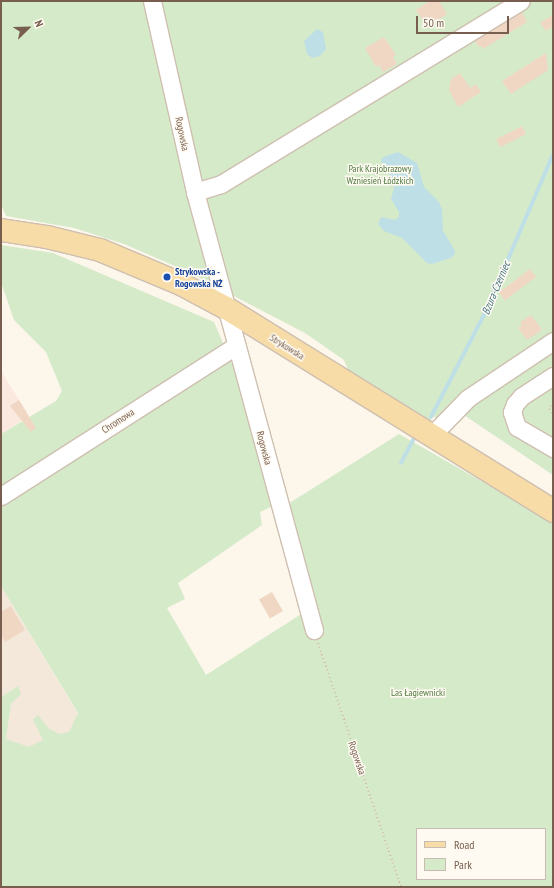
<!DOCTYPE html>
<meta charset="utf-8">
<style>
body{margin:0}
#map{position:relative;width:554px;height:888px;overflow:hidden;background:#fcf6eb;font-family:"PT Sans Narrow",sans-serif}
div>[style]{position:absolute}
.residential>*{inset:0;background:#f3e8d9}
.commercial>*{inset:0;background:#fbe9df}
.green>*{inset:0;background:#d5eac9}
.water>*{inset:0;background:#bfdfe6}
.stream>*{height:3.5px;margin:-1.75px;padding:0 1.75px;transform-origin:1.75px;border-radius:1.75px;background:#bfdfe6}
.building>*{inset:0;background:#f0d7c4;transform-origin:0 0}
.path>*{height:2px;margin-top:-1px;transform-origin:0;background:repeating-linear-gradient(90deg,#d6baa6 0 1px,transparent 0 4px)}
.roads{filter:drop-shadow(1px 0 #cebfb0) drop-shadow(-1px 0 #cebfb0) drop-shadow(0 1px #cebfb0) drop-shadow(0 -1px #cebfb0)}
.minor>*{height:17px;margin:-8.5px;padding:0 8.5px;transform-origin:8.5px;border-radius:8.5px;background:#fff}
.major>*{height:22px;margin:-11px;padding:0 11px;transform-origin:11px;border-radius:11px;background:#f7dca7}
.dots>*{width:11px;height:11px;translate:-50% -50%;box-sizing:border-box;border:2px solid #fefaf2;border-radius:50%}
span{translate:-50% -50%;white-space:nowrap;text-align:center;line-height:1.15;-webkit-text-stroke:3px #fefaf2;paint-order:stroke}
.street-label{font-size:10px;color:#775e4e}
.park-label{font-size:10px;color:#547c46}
.transit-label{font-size:10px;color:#164399;font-weight:700}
.left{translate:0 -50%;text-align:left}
.water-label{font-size:11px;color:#457682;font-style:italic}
.frame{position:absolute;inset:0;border:2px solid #775e4e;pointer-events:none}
.legend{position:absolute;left:416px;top:828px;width:130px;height:52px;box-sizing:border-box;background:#fefaf2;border:1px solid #c8bcb0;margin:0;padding:5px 7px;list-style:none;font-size:12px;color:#775e4e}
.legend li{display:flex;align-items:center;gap:8px;height:20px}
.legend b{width:20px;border:1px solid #c8bcb0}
.north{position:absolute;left:8px;top:8px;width:40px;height:40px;-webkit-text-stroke:3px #fefaf2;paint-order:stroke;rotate:67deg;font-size:11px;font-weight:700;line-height:16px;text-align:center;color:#775e4e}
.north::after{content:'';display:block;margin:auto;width:14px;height:18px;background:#775e4e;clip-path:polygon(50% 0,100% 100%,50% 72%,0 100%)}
.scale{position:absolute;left:416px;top:16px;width:93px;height:18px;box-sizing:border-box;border:2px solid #775e4e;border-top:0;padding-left:5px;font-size:12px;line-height:14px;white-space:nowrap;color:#775e4e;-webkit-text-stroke:3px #fefaf2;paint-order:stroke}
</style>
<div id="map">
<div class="residential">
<div style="clip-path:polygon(1px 586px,95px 742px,1px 773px,13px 689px,1px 697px)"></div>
</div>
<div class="commercial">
<div style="clip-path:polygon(1px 371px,29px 416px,1px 434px)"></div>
</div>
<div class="green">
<div style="clip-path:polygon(1px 1px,553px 1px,553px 475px,458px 411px,449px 427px,433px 416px,430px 422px,349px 372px,344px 360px,305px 333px,184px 270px,124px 244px,74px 228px,6px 216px,1px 204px)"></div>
<div style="clip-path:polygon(evenodd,1px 245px,53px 253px,214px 322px,237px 376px,275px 505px,260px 512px,262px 525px,178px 583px,185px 599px,167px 608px,206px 675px,317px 604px,294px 533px,288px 504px,399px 434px,553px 522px,553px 887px,1px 887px,1px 697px,18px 686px,21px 694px,11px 704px,6px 739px,29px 747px,43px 740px,33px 719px,38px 715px,49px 729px,60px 734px,69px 732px,78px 713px,1px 586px,1px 434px,56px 401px,62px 391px,46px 352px,14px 320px,1px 282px,1px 245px,417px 829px,545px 829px,545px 879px,417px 879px,417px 829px)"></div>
</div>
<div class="water">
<div style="clip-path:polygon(317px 29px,323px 32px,326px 49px,320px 56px,312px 58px,307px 54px,304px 41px)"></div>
<div style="clip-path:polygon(398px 152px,417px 163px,424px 187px,439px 202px,442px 209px,443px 231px,454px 249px,455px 254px,451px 258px,432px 264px,427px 263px,402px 238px,384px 231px,378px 224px,381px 217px,395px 220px,399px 217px,399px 212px,391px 199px,395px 184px,381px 161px,383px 157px)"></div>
</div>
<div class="stream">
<div style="left:431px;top:417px;width:115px;rotate:-62.5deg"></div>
<div style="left:484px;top:315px;width:174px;rotate:-66.7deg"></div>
<div style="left:401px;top:463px;width:26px;rotate:-62deg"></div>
</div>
<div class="building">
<div style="clip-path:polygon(430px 1px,439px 1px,447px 14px,427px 27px,416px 10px)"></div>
<div style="clip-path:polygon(522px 12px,527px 22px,483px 49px,481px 46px,479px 47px,475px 41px)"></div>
<div style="clip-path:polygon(553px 15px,553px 26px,546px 31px,540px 23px)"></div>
<div style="clip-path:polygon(384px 37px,396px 55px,393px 57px,397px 64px,383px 72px,379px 65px,376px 67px,365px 48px)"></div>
<div style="clip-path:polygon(546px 53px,548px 70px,511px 94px,502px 81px)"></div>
<div style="clip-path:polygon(460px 73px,470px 88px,476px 84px,481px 92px,458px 107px,449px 90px,451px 79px)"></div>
<div style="left:522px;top:126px;width:9px;height:29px;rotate:63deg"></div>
<div style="left:530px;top:269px;width:10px;height:39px;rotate:53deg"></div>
<div style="clip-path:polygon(531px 315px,542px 330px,527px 340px,518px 328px,522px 325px,520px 322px)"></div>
<div style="clip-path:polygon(19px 400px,36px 428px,31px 432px,10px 406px)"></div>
<div style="left:272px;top:592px;width:22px;height:15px;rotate:60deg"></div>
<div style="clip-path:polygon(11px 606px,25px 630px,5px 642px,1px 634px,1px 612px)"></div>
</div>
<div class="path">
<div style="left:553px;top:402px;width:8px;rotate:120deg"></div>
<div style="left:549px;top:409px;width:6px;rotate:45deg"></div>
<div style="left:318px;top:643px;width:258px;rotate:71.2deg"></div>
</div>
<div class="roads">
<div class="minor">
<div style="left:152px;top:1px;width:196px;rotate:77.3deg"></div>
<div style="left:195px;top:192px;width:454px;rotate:74.8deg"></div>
<div style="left:195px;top:192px;width:27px;rotate:-17deg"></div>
<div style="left:221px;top:184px;width:351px;rotate:-31.4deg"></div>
<div style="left:553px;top:376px;width:38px;rotate:147deg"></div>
<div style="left:521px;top:397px;width:9px;rotate:131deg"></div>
<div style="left:515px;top:404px;width:9px;rotate:111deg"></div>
<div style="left:512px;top:412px;width:16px;rotate:72deg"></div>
<div style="left:517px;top:427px;width:42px;rotate:30.3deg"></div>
<div style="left:431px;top:436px;width:53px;rotate:-45.8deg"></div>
<div style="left:468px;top:398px;width:102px;rotate:-33.8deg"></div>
<div style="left:1px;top:496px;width:279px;rotate:-32.6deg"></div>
</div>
<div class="major">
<div style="left:1px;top:230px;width:47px;rotate:8.7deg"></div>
<div style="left:47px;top:237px;width:55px;rotate:13.8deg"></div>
<div style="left:100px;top:250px;width:88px;rotate:22.8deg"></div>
<div style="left:181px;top:284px;width:51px;rotate:28.1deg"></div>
<div style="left:226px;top:308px;width:385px;rotate:31.8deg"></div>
</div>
</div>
<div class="dots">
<div style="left:167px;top:277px;background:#1a4fb4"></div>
</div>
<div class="street-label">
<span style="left:182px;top:134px;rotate:78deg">Rogowska</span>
<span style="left:287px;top:347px;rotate:32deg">Strykowska</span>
<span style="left:118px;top:421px;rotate:-33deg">Chromowa</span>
<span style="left:264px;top:448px;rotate:75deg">Rogowska</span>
<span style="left:357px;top:758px;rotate:71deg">Rogowska</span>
</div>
<div class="park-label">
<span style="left:380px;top:174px">Park Krajobrazowy<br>Wzniesień Łódzkich</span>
<span style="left:418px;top:693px">Las Łagiewnicki</span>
</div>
<div class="transit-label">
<span class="left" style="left:175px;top:277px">Strykowska -<br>Rogowska NŻ</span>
</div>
<div class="water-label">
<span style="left:496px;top:288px;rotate:-67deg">Bzura-Czerniec</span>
</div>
<div class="frame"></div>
<ul class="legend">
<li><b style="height:5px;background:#f7dca7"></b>Road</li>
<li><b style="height:11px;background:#d5eac9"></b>Park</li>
</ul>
<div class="north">N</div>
<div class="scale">50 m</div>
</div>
